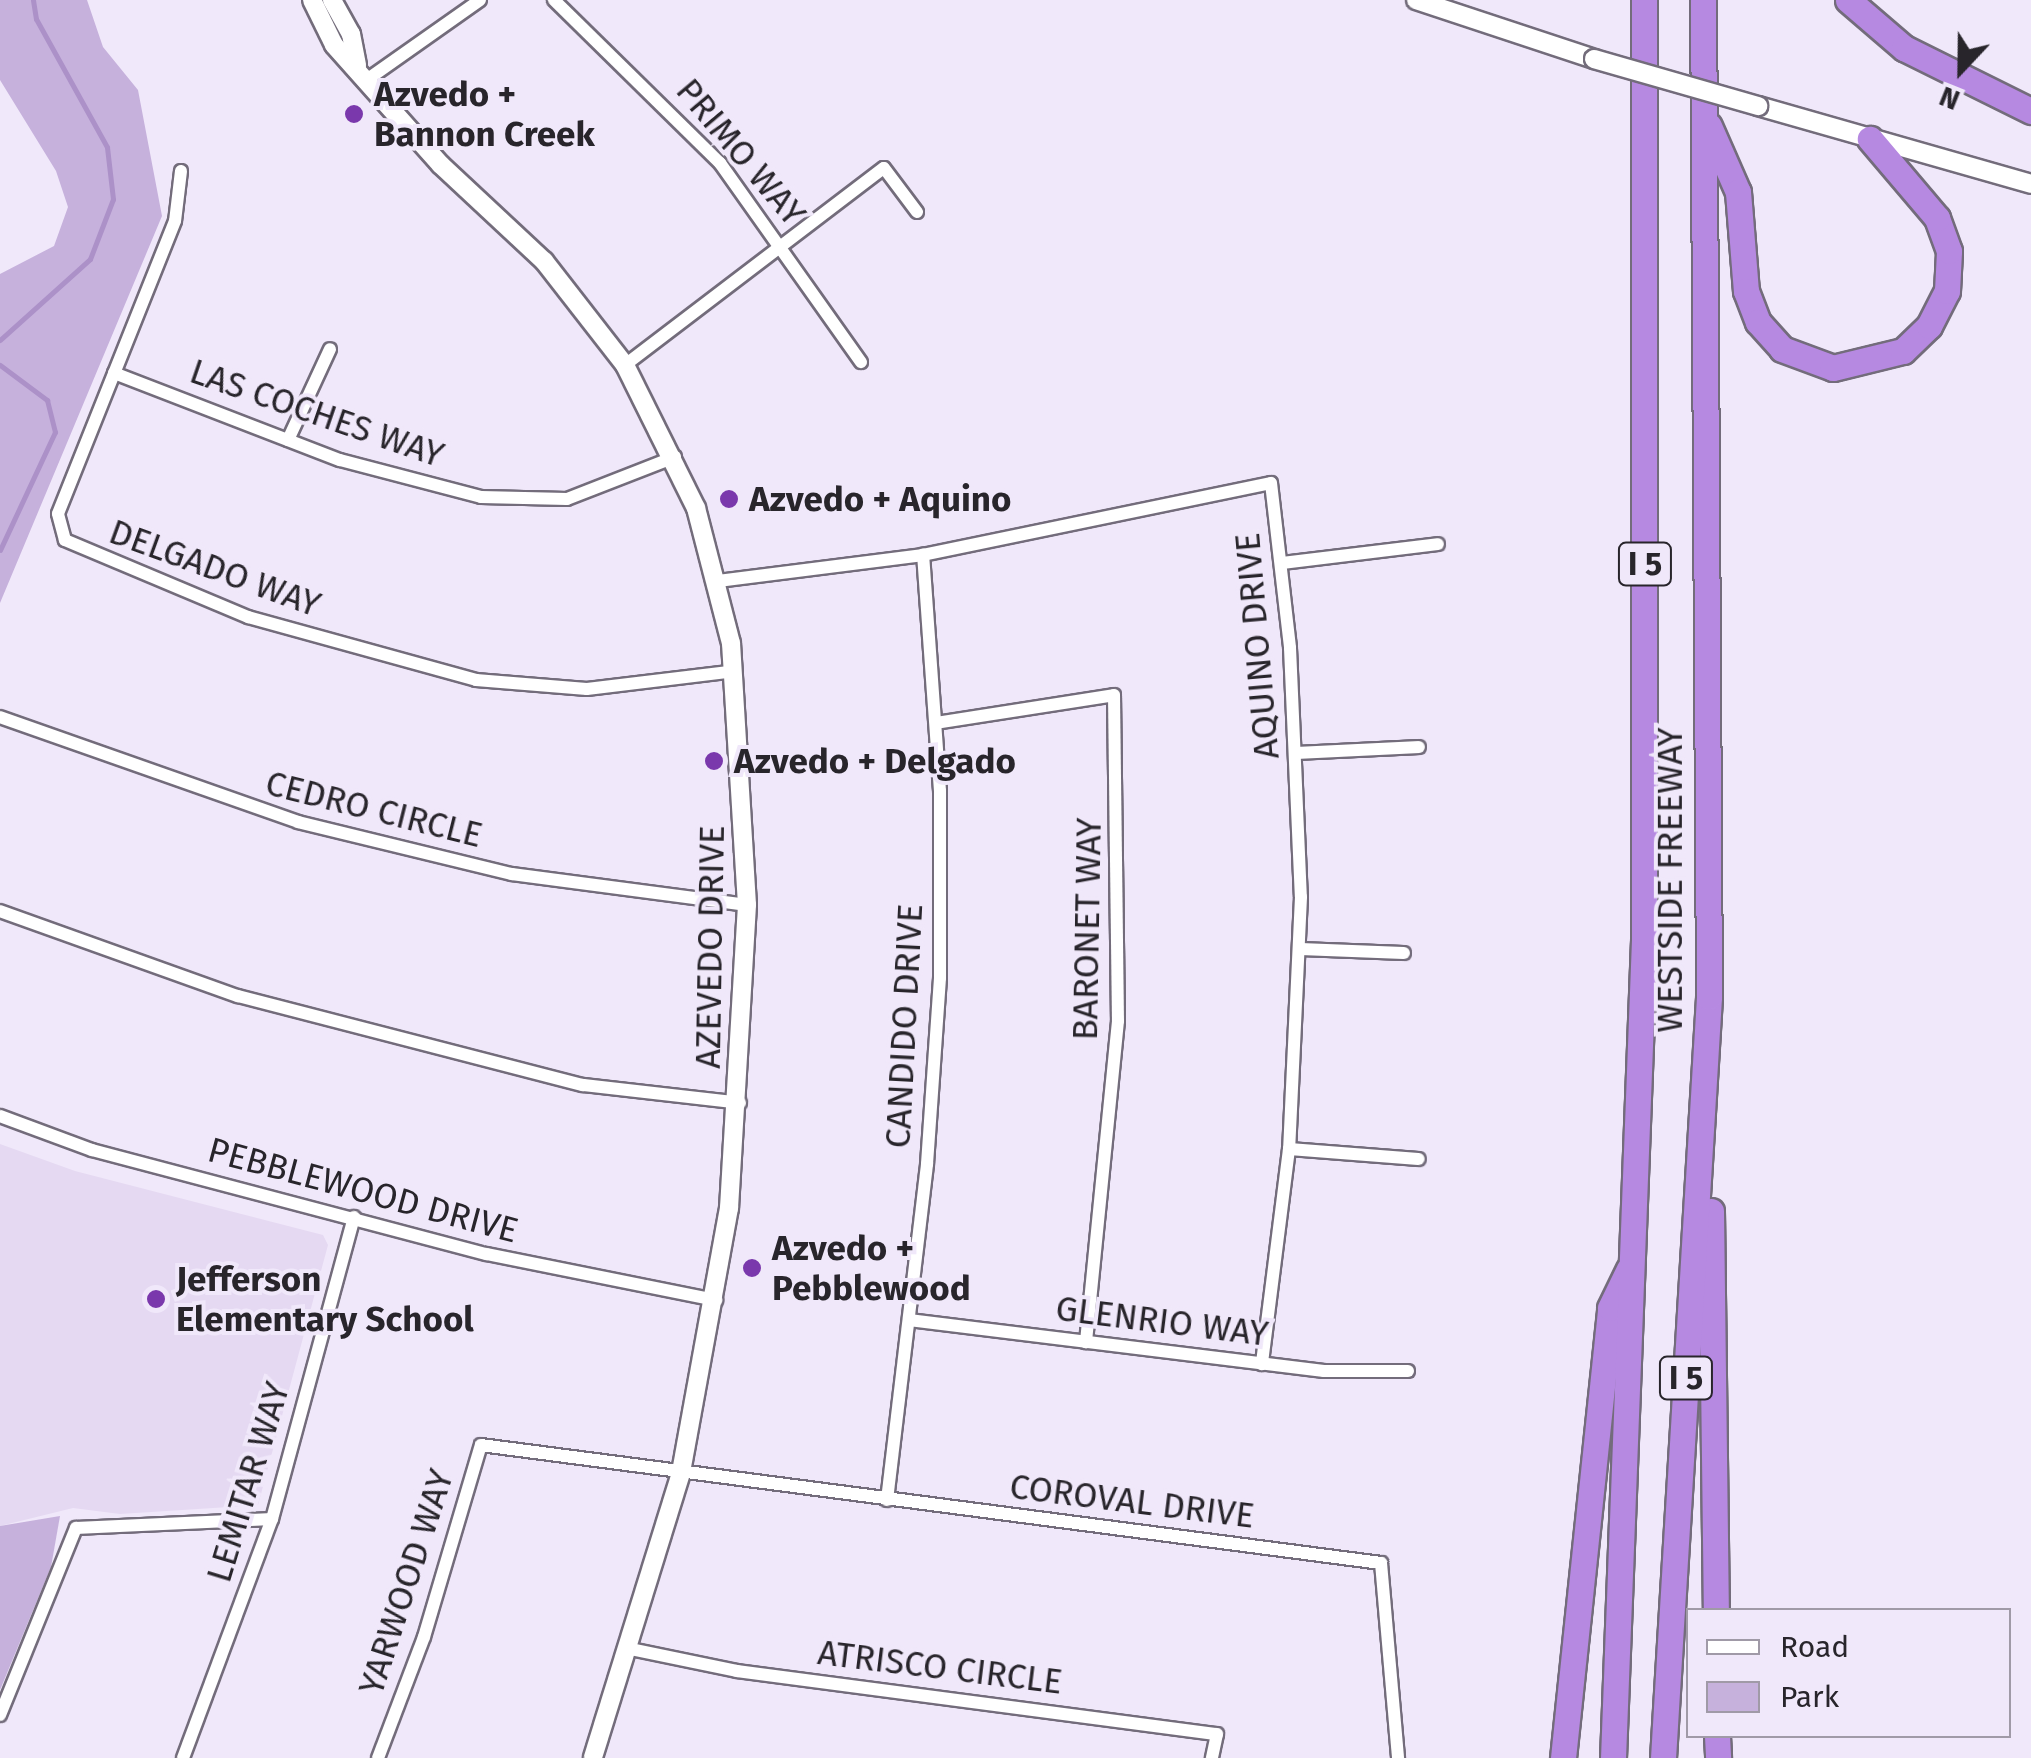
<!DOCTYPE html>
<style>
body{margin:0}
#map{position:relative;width:2031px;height:1758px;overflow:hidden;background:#f0e8fa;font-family:"Fira Sans",sans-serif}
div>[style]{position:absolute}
.built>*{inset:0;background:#e5d9f2}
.green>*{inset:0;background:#c6b1dc}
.stream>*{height:5px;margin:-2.5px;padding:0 2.5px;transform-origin:2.5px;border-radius:2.5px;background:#ac91c8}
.roads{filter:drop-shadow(2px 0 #736c7b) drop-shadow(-2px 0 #736c7b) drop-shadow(0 2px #736c7b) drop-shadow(0 -2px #736c7b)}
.street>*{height:12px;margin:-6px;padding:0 6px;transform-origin:6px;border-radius:6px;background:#fff}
.secondary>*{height:18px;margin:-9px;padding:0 9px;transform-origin:9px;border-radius:9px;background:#fff}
.highway>*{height:25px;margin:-12.5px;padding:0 12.5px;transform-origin:12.5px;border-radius:12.5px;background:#b689e1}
.bridges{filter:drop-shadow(2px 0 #736c7b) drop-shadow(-2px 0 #736c7b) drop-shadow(0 2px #736c7b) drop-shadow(0 -2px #736c7b)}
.secondary-bridge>*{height:18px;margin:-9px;padding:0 9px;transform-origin:9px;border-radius:9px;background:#fff}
.dots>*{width:28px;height:28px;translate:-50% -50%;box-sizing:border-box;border:5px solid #f0e8fa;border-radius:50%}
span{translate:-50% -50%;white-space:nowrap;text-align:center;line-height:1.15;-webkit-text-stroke:8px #f0e8fa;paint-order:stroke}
.shield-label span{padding:2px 8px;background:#f0e8fa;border:2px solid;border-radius:8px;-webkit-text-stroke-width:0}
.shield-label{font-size:32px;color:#28252b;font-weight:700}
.poi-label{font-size:35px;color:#28252b;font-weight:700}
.left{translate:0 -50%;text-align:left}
.street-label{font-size:35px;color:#28252b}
.legend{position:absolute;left:1686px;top:1608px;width:325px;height:130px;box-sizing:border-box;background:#f0e8fa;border:2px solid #a09aa7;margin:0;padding:12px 18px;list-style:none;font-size:30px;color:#28252b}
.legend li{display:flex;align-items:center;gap:20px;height:50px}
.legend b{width:50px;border:2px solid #a09aa7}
.north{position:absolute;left:1911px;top:20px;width:100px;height:100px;-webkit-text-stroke:8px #f0e8fa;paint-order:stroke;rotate:202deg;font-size:28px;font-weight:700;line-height:40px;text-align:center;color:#28252b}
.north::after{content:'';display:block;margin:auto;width:35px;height:45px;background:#28252b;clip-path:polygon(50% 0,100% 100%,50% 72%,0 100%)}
</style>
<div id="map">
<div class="built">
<div style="clip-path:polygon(0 1144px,75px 1171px,323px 1235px,328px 1245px,258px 1505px,120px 1514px,73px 1508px,0 1526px)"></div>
</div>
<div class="green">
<div style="clip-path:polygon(0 0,87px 0,103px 47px,138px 90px,162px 216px,0 603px,0 274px,54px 246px,68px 207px,56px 171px,0 80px)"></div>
<div style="clip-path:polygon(60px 1516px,51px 1567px,0 1690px,0 1526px)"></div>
</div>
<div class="stream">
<div style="left:0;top:340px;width:121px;rotate:-42deg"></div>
<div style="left:90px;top:259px;width:64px;rotate:-69deg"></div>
<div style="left:113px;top:199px;width:52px;rotate:-96.6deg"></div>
<div style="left:107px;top:147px;width:146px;rotate:-119deg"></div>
<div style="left:36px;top:19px;width:19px;rotate:-99deg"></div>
<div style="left:0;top:365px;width:59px;rotate:36.7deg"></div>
<div style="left:47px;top:400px;width:33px;rotate:76deg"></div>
<div style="left:55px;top:432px;width:130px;rotate:115deg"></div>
</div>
<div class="roads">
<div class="street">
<div style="left:554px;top:0;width:233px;rotate:44.5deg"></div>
<div style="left:720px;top:163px;width:244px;rotate:54.7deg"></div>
<div style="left:368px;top:79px;width:137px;rotate:-35.2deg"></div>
<div style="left:181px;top:171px;width:50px;rotate:96.8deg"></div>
<div style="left:175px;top:221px;width:315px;rotate:111.8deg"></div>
<div style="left:58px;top:514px;width:27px;rotate:75deg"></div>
<div style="left:65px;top:540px;width:199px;rotate:22.8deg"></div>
<div style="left:248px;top:617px;width:237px;rotate:15.4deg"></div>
<div style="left:476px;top:680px;width:111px;rotate:4.6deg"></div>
<div style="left:587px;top:689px;width:149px;rotate:-6.9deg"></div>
<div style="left:625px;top:365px;width:325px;rotate:-37.3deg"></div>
<div style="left:884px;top:168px;width:55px;rotate:53.1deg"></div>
<div style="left:114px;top:373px;width:242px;rotate:21.1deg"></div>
<div style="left:340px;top:460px;width:146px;rotate:14.7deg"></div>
<div style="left:481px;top:497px;width:86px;rotate:1.3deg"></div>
<div style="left:567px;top:499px;width:116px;rotate:-21.3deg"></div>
<div style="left:288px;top:440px;width:100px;rotate:-65.2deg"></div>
<div style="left:1282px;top:563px;width:157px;rotate:-6.9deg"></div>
<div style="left:718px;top:581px;width:207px;rotate:-7.2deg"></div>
<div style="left:923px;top:555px;width:355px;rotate:-11.7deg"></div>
<div style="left:1271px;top:483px;width:166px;rotate:83.4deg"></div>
<div style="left:1290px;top:648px;width:249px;rotate:87.5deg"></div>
<div style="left:1301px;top:897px;width:252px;rotate:92.7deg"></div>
<div style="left:1289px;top:1149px;width:217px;rotate:97.2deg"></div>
<div style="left:0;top:717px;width:316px;rotate:19.4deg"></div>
<div style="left:298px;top:822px;width:220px;rotate:13.7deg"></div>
<div style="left:512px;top:874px;width:237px;rotate:7.5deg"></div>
<div style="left:936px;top:723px;width:180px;rotate:-8.9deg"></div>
<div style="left:1114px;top:695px;width:326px;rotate:89.3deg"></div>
<div style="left:1118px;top:1021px;width:323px;rotate:95.7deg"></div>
<div style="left:1297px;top:753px;width:122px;rotate:-2.8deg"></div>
<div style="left:0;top:911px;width:253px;rotate:19.7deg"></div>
<div style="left:238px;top:996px;width:356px;rotate:14.5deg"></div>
<div style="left:583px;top:1085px;width:158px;rotate:6.5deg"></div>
<div style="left:1300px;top:949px;width:104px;rotate:2.2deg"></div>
<div style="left:0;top:1116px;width:98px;rotate:20.3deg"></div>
<div style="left:92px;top:1150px;width:408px;rotate:14.8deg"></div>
<div style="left:487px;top:1254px;width:234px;rotate:11.4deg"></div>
<div style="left:1289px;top:1149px;width:130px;rotate:4.4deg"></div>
<div style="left:909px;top:1320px;width:418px;rotate:7deg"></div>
<div style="left:1324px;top:1371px;width:84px"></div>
<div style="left:887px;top:1500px;width:338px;rotate:-83.2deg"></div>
<div style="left:927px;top:1164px;width:186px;rotate:-86deg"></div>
<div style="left:940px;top:978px;width:187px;rotate:-90deg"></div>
<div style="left:940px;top:791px;width:237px;rotate:-94.1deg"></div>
<div style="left:631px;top:1649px;width:108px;rotate:11.7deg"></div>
<div style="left:737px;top:1671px;width:484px;rotate:7.5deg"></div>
<div style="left:1217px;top:1734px;width:25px;rotate:102deg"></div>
<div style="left:0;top:1715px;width:202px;rotate:-67.9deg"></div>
<div style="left:76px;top:1528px;width:196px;rotate:-2.6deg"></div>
<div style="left:183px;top:1758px;width:255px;rotate:-69.6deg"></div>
<div style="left:272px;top:1519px;width:313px;rotate:-74.8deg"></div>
<div style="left:378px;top:1758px;width:129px;rotate:-69.2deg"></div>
<div style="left:424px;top:1637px;width:200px;rotate:-73.5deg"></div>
<div style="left:481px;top:1445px;width:908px;rotate:7.47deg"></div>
<div style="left:1381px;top:1563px;width:196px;rotate:85deg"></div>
</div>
<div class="secondary">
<div style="left:312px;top:0;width:50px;rotate:63.9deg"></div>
<div style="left:334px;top:45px;width:161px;rotate:48.3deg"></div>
<div style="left:441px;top:165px;width:141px;rotate:43deg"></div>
<div style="left:544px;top:261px;width:132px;rotate:52.1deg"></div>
<div style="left:625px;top:365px;width:160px;rotate:63.6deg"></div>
<div style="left:696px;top:508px;width:139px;rotate:75.5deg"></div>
<div style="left:731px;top:643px;width:262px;rotate:86.5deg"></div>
<div style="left:747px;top:905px;width:304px;rotate:93.4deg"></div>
<div style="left:729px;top:1208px;width:269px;rotate:100.3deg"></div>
<div style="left:681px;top:1473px;width:298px;rotate:107.2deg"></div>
<div style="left:332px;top:0;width:39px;rotate:61deg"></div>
<div style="left:351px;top:34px;width:32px;rotate:79deg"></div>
<div style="left:1416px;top:0;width:188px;rotate:18.3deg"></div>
<div style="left:1758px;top:106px;width:284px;rotate:15.9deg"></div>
</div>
<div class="highway">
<div style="left:1848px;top:0;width:74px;rotate:40.6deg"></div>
<div style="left:1904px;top:48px;width:142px;rotate:26.4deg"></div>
<div style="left:1709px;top:126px;width:72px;rotate:66.3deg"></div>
<div style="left:1738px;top:192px;width:99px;rotate:85.4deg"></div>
<div style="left:1746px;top:291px;width:33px;rotate:69deg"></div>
<div style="left:1758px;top:322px;width:36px;rotate:48deg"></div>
<div style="left:1782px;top:349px;width:54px;rotate:20.4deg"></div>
<div style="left:1833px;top:368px;width:72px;rotate:-13.7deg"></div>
<div style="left:1903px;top:351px;width:36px;rotate:-44deg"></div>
<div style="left:1929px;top:326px;width:39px;rotate:-63deg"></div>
<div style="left:1947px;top:291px;width:40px;rotate:-87.1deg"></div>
<div style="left:1949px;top:251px;width:35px;rotate:-110deg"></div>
<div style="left:1937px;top:218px;width:104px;rotate:-130.3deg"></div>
<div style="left:1711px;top:1211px;width:399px;rotate:89.3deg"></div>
<div style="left:1717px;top:1736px;width:22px;rotate:87deg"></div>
<div style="left:1563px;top:1758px;width:452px;rotate:-84deg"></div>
<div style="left:1610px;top:1308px;width:43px;rotate:-64deg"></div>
<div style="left:1613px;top:1758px;width:818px;rotate:-87.83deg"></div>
<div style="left:1644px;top:941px;width:941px;rotate:-90deg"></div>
<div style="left:1663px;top:1758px;width:762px;rotate:-86.54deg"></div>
<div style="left:1709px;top:997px;width:997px;rotate:-90.34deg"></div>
</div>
</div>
<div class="bridges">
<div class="secondary-bridge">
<div style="left:1594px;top:59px;width:171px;rotate:16deg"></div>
</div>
</div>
<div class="dots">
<div style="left:354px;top:114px;background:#7a38ac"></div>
<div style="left:729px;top:499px;background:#7a38ac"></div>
<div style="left:714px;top:761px;background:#7a38ac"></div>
<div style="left:752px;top:1268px;background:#7a38ac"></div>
<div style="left:156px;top:1299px;background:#7a38ac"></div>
</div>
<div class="shield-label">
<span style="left:1645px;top:564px">I 5</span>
<span style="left:1686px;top:1378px">I 5</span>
</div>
<div class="poi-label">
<span class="left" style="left:374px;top:114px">Azvedo +<br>Bannon Creek</span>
<span class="left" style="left:749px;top:499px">Azvedo + Aquino</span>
<span class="left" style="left:734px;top:761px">Azvedo + Delgado</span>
<span class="left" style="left:772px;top:1268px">Azvedo +<br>Pebblewood</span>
<span class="left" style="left:176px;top:1299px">Jefferson<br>Elementary School</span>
</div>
<div class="street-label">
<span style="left:741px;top:152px;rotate:50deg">PRIMO WAY</span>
<span style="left:317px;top:413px;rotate:19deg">LAS COCHES WAY</span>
<span style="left:215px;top:568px;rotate:20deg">DELGADO WAY</span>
<span style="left:1257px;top:646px;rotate:-95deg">AQUINO DRIVE</span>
<span style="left:374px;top:809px;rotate:14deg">CEDRO CIRCLE</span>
<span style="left:1670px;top:880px;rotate:-90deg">WESTSIDE FREEWAY</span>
<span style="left:1087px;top:929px;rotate:-89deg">BARONET WAY</span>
<span style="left:710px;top:947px;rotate:-89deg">AZEVEDO DRIVE</span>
<span style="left:904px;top:1026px;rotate:-87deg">CANDIDO DRIVE</span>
<span style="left:363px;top:1190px;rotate:15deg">PEBBLEWOOD DRIVE</span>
<span style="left:1162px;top:1321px;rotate:7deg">GLENRIO WAY</span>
<span style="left:248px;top:1482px;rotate:-73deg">LEMITAR WAY</span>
<span style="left:1132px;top:1501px;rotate:7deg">COROVAL DRIVE</span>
<span style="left:406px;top:1582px;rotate:-72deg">YARWOOD WAY</span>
<span style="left:940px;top:1667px;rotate:7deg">ATRISCO CIRCLE</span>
</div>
<ul class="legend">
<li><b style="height:12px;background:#fff"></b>Road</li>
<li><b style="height:28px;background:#c6b1dc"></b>Park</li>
</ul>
<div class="north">N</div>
</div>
